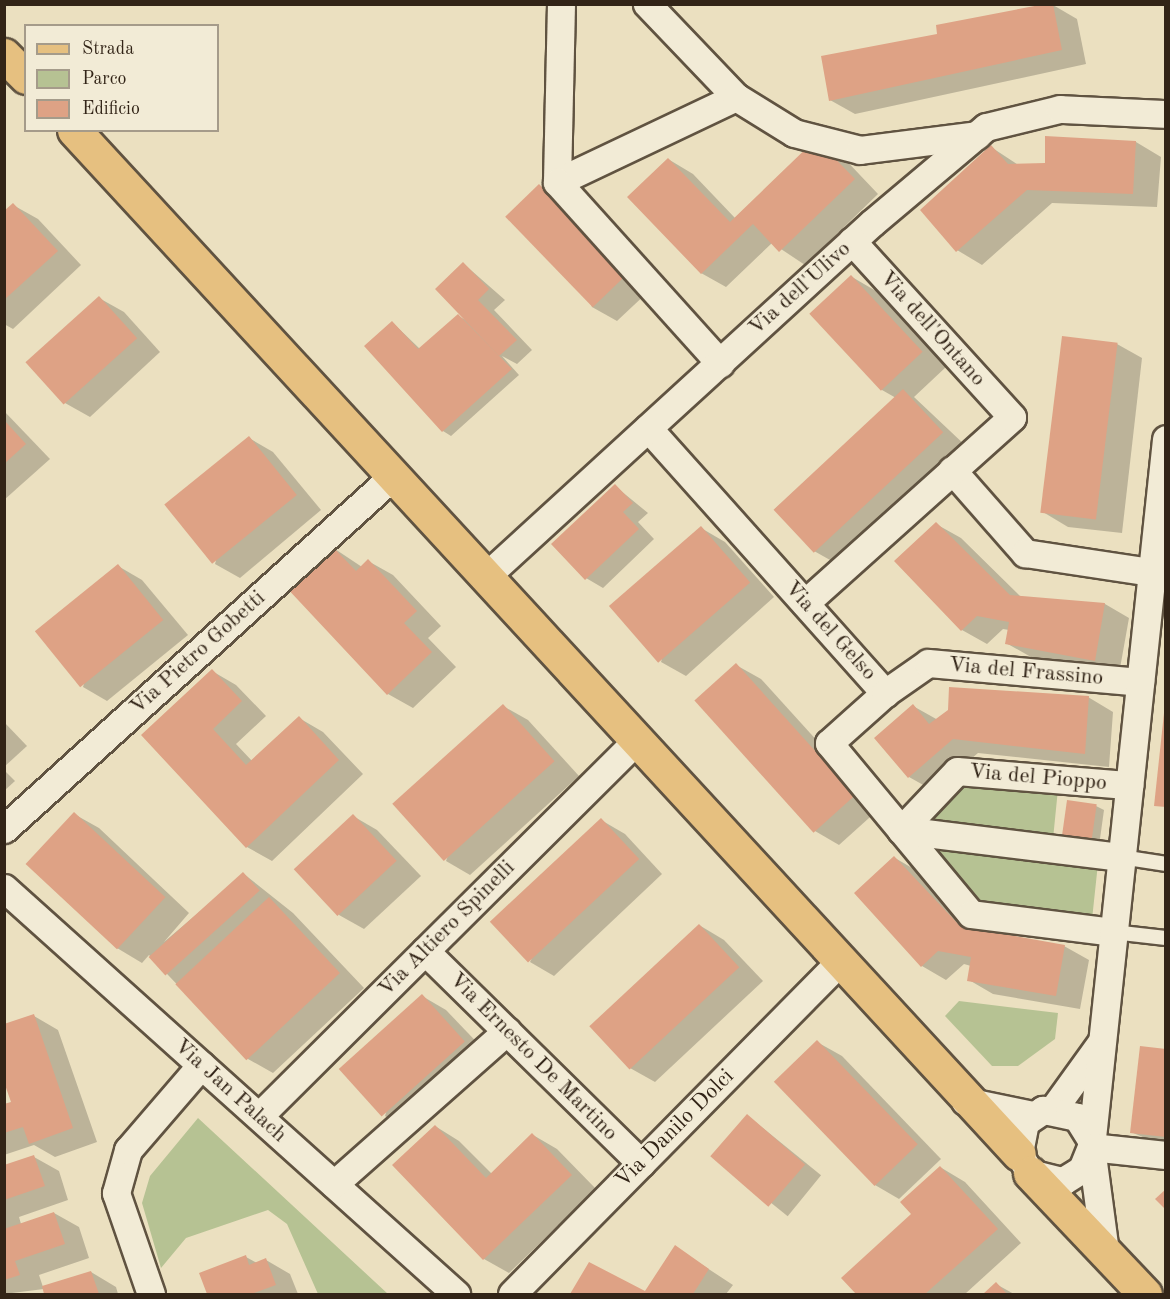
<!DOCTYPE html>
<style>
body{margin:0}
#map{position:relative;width:1170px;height:1299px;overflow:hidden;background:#ebe0c0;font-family:"Old Standard TT",serif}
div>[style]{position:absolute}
.green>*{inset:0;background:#b6c293}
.shadow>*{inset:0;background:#0003;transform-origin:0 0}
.building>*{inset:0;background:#dea285;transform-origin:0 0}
.roads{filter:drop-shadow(2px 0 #605341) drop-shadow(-2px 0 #605341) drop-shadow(0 2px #605341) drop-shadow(0 -2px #605341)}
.service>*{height:14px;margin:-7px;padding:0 7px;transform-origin:7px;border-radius:7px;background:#f2ebd6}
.minor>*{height:27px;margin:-13.5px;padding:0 13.5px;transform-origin:13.5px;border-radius:13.5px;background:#f2ebd6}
.primary>*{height:33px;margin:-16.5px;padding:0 16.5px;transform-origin:16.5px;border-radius:16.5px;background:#e6c080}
span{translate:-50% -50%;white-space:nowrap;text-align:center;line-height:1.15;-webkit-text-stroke:4.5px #f2ebd6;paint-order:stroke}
.street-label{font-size:22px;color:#322417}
.frame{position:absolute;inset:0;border:6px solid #322417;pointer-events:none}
.legend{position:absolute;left:24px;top:24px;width:195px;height:108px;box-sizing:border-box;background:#f2ebd6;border:2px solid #a59b8a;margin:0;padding:8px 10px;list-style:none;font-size:18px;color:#322417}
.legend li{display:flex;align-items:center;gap:12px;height:30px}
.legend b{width:30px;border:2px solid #a59b8a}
</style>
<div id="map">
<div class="green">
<div style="clip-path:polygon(957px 771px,1059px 779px,1052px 849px,1099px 854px,1091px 929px,971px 914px,901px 830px)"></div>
<div style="clip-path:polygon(959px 1001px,1058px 1013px,1055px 1039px,1018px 1066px,992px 1066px,945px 1016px)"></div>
<div style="clip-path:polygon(198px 1118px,388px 1294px,318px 1294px,287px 1224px,268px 1210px,186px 1238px,161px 1268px,142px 1203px,150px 1176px)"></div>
</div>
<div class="shadow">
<div style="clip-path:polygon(1053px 5px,1077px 19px,1086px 64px,855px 114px,830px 100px,939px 35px)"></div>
<div style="clip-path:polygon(1047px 138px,1136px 142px,1161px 157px,1157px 207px,1052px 203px,982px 265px,957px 250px,991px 147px,1020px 166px,1047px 165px)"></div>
<div style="clip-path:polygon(817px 141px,841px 155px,878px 194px,805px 265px,772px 243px,726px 287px,701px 273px,668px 159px,693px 174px,735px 218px)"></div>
<div style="clip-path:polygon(540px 186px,564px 200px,650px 290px,617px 321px,592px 307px)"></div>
<div style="clip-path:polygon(13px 205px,38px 219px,81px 265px,13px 329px,4px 324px,4px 214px)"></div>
<div style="clip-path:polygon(464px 264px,505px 300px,494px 310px,532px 350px,517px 364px,502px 356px,519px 375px,451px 436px,443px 431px,392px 322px,420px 349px,458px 316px,466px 320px)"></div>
<div style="clip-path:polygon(852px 277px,876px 291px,946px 367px,914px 397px,967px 447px,839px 565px,814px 551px,775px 509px,896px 398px,882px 390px)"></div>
<div style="clip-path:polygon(99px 298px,124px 312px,160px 352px,90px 417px,65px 403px)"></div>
<div style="clip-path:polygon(1117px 344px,1142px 358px,1122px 533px,1068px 527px,1043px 512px)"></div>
<div style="clip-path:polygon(4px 411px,50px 459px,4px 500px)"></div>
<div style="clip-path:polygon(249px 438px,273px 452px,321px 510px,240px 578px,215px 564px)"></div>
<div style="clip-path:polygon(615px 486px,648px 513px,638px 522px,654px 539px,603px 588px,586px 578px)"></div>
<div style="clip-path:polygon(936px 524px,961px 538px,1021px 597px,1105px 604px,1129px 618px,1119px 674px,1031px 657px,1006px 643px,1009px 630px,1003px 629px,987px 644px,962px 630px,897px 561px)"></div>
<div style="clip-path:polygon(701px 528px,725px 542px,774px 597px,686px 676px,661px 662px)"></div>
<div style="clip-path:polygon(329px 545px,362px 567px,368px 561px,393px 575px,441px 626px,428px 638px,456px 667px,413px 708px,388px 694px)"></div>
<div style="clip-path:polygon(118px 566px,142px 580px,188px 635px,107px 701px,83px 687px)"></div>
<div style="clip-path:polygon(736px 665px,761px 679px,879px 809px,839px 845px,815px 831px)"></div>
<div style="clip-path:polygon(212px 671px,236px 685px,266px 716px,236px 744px,253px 762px,299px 718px,323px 732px,363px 774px,272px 861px,247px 847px,143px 736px)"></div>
<div style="clip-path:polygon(1088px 697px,1113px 712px,1109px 767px,978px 753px,934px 791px,909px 777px,913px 706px,938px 720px)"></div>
<div style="clip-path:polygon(503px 706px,528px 720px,579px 776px,470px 875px,446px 861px)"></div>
<div style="clip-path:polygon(4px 722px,27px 746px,4px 767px)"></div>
<div style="clip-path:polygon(4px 770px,15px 781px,4px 791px)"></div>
<div style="clip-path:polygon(1096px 806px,1104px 810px,1099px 846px,1071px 841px)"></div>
<div style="clip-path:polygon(74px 814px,99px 828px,189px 913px,164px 942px,244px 874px,293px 913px,364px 988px,273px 1073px,248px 1059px,149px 955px,142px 963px,117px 948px)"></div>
<div style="clip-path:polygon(353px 816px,377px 830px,421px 876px,364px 929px,339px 915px)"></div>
<div style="clip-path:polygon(601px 820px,625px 834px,662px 874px,554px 976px,530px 962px)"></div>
<div style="clip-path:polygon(895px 858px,919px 872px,973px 930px,1064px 946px,1089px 960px,1080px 1009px,993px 994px,969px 980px,971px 966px,964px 964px,946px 980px,922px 966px)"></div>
<div style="clip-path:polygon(699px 925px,724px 940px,763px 981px,655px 1082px,630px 1068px)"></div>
<div style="clip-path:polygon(422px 996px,446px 1010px,489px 1055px,409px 1130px,385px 1116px)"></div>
<div style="clip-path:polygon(34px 1016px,58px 1030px,97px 1142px,55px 1157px,34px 1145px,4px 1155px,4px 1106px,13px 1103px)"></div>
<div style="clip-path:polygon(817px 1042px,842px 1056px,941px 1159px,899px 1199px,875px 1185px)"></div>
<div style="clip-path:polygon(1166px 1051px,1166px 1147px,1131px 1132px)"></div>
<div style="left:748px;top:1116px;width:94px;height:53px;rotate:39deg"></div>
<div style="clip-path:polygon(435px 1126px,459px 1141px,492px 1174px,533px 1135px,557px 1149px,596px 1189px,509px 1273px,484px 1259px,395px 1165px)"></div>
<div style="clip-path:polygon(34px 1157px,59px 1171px,68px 1200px,19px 1217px,21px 1224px,54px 1213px,79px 1227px,89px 1258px,39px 1275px,43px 1287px,91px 1272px,116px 1287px,118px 1294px,46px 1294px,44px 1289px,4px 1294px,4px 1167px)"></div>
<div style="clip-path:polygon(940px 1167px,965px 1182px,1021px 1243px,965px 1294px,858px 1294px,843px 1278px,913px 1215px)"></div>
<div style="clip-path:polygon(675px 1247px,733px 1285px,726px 1294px,572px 1294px,590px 1264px,645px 1293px)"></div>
<div style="clip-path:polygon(246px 1257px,257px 1263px,266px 1260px,290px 1274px,298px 1294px,209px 1294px,201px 1274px)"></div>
<div style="clip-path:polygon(996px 1284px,1014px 1294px,985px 1294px)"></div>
</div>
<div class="building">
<div style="clip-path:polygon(1045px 4px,1053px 4px,1062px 50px,829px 101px,821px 56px,937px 34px,936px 25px)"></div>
<div style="clip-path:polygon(1045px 136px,1136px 141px,1133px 194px,1027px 190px,956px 252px,920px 210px,991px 145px,1008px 164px,1045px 163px)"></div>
<div style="clip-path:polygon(816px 139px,855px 179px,779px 252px,753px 224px,701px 274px,627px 197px,668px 158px,730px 222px)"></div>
<div style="left:539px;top:184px;width:126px;height:47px;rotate:46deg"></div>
<div style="clip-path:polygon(13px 203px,58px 251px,4px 300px,4px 211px)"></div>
<div style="clip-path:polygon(463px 262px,489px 289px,478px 300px,517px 340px,499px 356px,435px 289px)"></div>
<div style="left:851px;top:275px;width:105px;height:57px;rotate:47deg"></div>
<div style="left:99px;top:296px;width:57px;height:99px;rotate:48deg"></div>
<div style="clip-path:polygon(458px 314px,512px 369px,442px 432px,364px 346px,392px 321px,418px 349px)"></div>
<div style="left:1062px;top:336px;width:56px;height:178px;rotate:7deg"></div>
<div style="left:903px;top:389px;width:59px;height:177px;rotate:47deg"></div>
<div style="clip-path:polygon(4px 420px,26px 444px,4px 464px)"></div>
<div style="left:249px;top:436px;width:76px;height:109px;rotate:51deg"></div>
<div style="clip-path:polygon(615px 484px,633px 503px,623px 512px,639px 529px,585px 580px,551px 544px)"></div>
<div style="clip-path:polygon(936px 522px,1010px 595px,1105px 603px,1095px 661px,1005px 644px,1009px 622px,977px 616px,961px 631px,894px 561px)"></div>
<div style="left:701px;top:526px;width:75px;height:122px;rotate:49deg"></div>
<div style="clip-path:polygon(329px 543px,356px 571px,368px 559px,417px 611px,404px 623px,432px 652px,387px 695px,284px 585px)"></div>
<div style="left:118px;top:564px;width:72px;height:107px;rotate:51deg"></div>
<div style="left:736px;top:663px;width:178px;height:56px;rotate:48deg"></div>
<div style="clip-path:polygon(212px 669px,242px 701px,213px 729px,246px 765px,299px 716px,339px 760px,246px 848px,141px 735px)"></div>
<div style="clip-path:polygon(949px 687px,1089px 696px,1085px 754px,953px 739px,908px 778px,874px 738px,913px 704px,929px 724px,948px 710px)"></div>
<div style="left:503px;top:704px;width:77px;height:149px;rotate:48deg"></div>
<div style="clip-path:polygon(1164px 713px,1166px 713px,1166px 807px,1154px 806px)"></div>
<div style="left:1067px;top:800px;width:30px;height:38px;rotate:8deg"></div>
<div style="left:74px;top:812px;width:125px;height:71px;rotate:43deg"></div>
<div style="left:353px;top:814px;width:64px;height:81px;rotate:47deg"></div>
<div style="left:601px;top:818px;width:56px;height:152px;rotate:47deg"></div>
<div style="clip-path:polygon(894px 856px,960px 926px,1065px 945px,1056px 996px,967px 981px,971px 957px,938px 951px,921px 967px,854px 893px)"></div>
<div style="left:243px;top:872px;width:25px;height:127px;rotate:48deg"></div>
<div style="left:269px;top:897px;width:104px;height:128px;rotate:47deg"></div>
<div style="left:699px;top:924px;width:59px;height:150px;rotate:47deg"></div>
<div style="left:422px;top:994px;width:64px;height:112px;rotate:48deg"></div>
<div style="clip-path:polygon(34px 1014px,73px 1128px,29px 1144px,23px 1127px,4px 1133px,4px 1104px,11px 1102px,4px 1082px,4px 1024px)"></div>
<div style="left:817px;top:1040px;width:145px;height:60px;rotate:46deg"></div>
<div style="clip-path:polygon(1140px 1046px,1166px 1049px,1166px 1137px,1130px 1133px)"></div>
<div style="left:747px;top:1114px;width:77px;height:56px;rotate:41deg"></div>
<div style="clip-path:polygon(435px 1125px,486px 1178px,532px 1133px,572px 1175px,483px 1260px,392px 1165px)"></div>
<div style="clip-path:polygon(34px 1155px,45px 1186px,4px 1200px,4px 1165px)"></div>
<div style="clip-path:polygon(940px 1166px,998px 1229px,925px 1294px,856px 1294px,841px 1278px,911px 1214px,900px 1202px)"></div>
<div style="clip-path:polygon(1166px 1189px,1166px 1210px,1155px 1199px)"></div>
<div style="clip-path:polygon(54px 1212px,65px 1244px,15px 1261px,20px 1275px,4px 1280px,4px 1229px)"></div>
<div style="clip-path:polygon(675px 1245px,709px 1269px,693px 1294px,570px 1294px,589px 1262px,645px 1291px)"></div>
<div style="clip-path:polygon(246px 1255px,249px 1265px,266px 1258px,276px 1285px,251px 1294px,207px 1294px,199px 1273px)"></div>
<div style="clip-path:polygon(91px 1271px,99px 1294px,44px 1294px,42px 1286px)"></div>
<div style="clip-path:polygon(996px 1282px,1007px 1294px,983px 1294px)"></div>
</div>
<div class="roads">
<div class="service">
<div style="left:1121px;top:857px;width:46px;rotate:8.8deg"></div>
<div style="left:1113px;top:932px;width:53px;rotate:6.5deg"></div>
</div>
<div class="minor">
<div style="left:561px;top:4px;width:178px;rotate:91.3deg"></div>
<div style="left:557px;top:182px;width:198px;rotate:-25.4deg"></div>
<div style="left:736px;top:97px;width:129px;rotate:-133.7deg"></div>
<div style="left:736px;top:97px;width:68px;rotate:31.8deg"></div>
<div style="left:794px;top:133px;width:68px;rotate:14.4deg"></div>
<div style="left:860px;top:150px;width:118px;rotate:-7.3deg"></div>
<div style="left:557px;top:182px;width:244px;rotate:48deg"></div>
<div style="left:648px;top:428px;width:356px;rotate:48.2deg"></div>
<div style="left:885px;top:693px;width:75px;rotate:138.2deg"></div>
<div style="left:829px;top:743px;width:222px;rotate:50.3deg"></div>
<div style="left:971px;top:914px;width:143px;rotate:7.2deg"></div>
<div style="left:952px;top:470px;width:111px;rotate:48.7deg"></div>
<div style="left:1025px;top:553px;width:127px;rotate:8.6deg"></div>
<div style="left:484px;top:578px;width:526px;rotate:-42.46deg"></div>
<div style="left:872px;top:223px;width:149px;rotate:-40.1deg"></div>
<div style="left:986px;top:127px;width:76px;rotate:-13.7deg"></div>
<div style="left:1060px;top:109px;width:106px;rotate:2.7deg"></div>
<div style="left:805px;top:603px;width:278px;rotate:-41.9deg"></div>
<div style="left:1012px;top:417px;width:238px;rotate:-132.3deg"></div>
<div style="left:885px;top:693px;width:52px;rotate:-34.9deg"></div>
<div style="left:928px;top:663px;width:213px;rotate:5.1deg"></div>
<div style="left:4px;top:829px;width:524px;rotate:-42.21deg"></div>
<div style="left:901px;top:830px;width:81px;rotate:-46.5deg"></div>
<div style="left:957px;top:771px;width:173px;rotate:4.7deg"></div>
<div style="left:901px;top:830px;width:222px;rotate:7deg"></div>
<div style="left:4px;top:888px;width:608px;rotate:41.93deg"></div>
<div style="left:425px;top:951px;width:303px;rotate:44.5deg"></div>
<div style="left:965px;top:1101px;width:69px;rotate:11.6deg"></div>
<div style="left:1054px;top:1108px;width:79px;rotate:-54.3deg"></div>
<div style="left:259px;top:1116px;width:530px;rotate:-44.85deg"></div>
<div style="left:1090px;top:1138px;width:25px;rotate:-122deg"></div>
<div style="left:1077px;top:1117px;width:35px;rotate:-168deg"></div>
<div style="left:1043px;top:1110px;width:22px;rotate:146deg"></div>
<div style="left:1025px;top:1122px;width:33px;rotate:101deg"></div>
<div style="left:1019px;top:1154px;width:22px;rotate:60deg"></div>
<div style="left:1030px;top:1173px;width:34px;rotate:14deg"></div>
<div style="left:1063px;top:1181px;width:22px;rotate:-32deg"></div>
<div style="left:1082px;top:1169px;width:24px;rotate:-68deg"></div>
<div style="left:1091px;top:1147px;width:712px;rotate:-83.95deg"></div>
<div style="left:334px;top:1184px;width:231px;rotate:-41.5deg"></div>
<div style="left:1105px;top:1252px;width:106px;rotate:-97.6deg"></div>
<div style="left:1091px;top:1147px;width:75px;rotate:6.1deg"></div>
<div style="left:151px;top:1294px;width:107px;rotate:-109.1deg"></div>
<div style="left:116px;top:1193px;width:45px;rotate:-74.4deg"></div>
<div style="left:128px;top:1150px;width:112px;rotate:-49.3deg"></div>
<div style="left:512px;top:1294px;width:465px;rotate:-45.4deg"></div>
</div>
<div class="primary">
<div style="left:4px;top:55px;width:31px;rotate:45deg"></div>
<div style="left:74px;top:130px;width:1393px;rotate:47.3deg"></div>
<div style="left:1030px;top:1173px;width:167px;rotate:46.5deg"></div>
</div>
</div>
<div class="street-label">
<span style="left:800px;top:289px;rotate:-42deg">Via dell'Ulivo</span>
<span style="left:932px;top:329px;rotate:48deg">Via dell'Ontano</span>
<span style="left:830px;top:631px;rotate:48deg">Via del Gelso</span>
<span style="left:198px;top:653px;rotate:-42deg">Via Pietro Gobetti</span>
<span style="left:1026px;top:672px;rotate:5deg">Via del Frassino</span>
<span style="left:1038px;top:778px;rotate:5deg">Via del Pioppo</span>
<span style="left:447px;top:929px;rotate:-45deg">Via Altiero Spinelli</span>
<span style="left:533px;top:1057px;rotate:45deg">Via Ernesto De Martino</span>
<span style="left:230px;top:1091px;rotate:42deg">Via Jan Palach</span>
<span style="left:675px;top:1129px;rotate:-45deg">Via Danilo Dolci</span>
</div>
<div class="frame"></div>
<ul class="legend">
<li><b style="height:8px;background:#e6c080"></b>Strada</li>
<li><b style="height:16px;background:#b6c293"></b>Parco</li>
<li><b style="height:16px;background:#dea285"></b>Edificio</li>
</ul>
</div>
